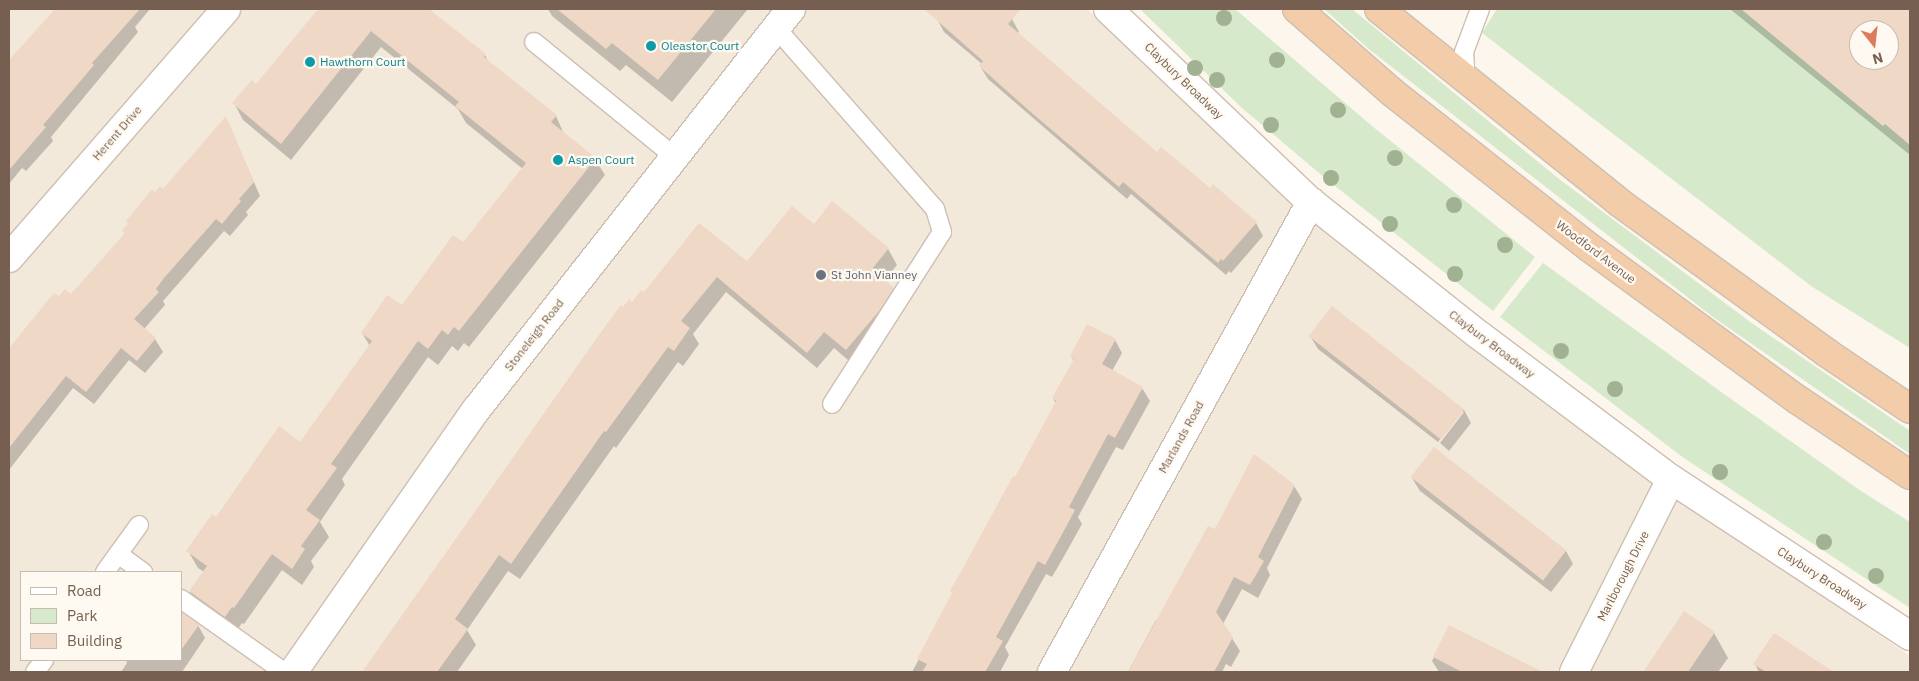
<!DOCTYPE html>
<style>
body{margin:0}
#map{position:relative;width:1919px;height:681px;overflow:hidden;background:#fcf6ec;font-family:"IBM Plex Sans",sans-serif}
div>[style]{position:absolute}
.residential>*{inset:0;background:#f3e9db}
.green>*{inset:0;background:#d6e9ca}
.shadow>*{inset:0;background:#0003}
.building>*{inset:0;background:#efd8c5;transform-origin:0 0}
.roads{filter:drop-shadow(1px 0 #cdbfb2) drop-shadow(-1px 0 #cdbfb2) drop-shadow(0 1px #cdbfb2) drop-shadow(0 -1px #cdbfb2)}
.service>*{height:18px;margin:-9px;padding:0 9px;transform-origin:9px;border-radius:9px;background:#fff}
.minor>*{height:28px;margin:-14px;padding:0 14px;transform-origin:14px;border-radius:14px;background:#fff}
.trunk>*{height:28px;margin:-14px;padding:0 14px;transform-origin:14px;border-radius:14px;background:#f3cda9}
.trees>*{width:16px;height:16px;margin:-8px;border-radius:50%;background:#a0b292}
.dots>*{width:14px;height:14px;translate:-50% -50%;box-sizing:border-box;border:2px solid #fefaf2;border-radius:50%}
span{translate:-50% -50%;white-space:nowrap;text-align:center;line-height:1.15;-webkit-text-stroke:4.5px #fefaf2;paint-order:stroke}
.culture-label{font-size:12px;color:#0d838f}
.left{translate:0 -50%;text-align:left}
.street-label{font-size:12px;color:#765f50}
.worship-label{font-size:12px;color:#5b616d}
.frame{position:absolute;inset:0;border:10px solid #765f50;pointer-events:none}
.legend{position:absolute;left:20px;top:571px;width:162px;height:90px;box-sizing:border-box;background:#fefaf2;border:1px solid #c8bcb1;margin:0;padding:6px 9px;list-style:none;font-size:15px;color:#765f50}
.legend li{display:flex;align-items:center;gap:10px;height:25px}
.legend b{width:25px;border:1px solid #c8bcb1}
.north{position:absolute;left:1849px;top:20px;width:50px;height:50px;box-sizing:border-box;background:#fefaf2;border:1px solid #c8bcb1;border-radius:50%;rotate:164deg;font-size:14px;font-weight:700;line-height:20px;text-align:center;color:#765f50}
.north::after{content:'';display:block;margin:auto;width:18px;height:22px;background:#dc7c5b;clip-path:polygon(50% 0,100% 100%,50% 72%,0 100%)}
</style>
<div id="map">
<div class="residential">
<div style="clip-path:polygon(evenodd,9px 9px,1087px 9px,1281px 188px,1649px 477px,1910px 656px,1910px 672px,9px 672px,9px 9px,21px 572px,181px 572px,181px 660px,21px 660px,21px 572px)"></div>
</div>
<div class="green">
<div style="clip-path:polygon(1140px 9px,1235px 9px,1372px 126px,1535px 257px,1493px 311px,1325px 178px,1242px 108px)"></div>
<div style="clip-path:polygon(1324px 9px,1352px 9px,1559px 179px,1753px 324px,1910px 431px,1910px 454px,1713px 317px,1370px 50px)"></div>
<div style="clip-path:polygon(evenodd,1497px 9px,1910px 9px,1910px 348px,1811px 286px,1482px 33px,1497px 9px,1859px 30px,1889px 30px,1889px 60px,1859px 60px,1859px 30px)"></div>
<div style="clip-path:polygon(1543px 263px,1724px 394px,1861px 491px,1910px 522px,1910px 608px,1681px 456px,1500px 317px)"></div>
</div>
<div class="shadow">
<div style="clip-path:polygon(57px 9px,150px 9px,135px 27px,138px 32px,51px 137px,53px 141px,26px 171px,22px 168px,9px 184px,9px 70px,11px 66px,9px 62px)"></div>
<div style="clip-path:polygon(320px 9px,427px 9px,485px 55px,489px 63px,556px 116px,564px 134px,595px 159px,605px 175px,469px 347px,464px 343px,458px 351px,452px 346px,438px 365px,428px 357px,342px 479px,345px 485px,320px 522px,329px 537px,311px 561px,314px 567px,302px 585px,282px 570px,244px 624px,242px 623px,235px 633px,200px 608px,190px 592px,204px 572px,198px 568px,188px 551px,216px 518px,301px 444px,370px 346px,362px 333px,402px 307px,463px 244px,523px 169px,466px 123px,458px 109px,381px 47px,291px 160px,243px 120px,234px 103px,257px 86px)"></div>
<div style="clip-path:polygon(548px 9px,748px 9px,672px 102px,626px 65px,620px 71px,552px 16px)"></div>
<div style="clip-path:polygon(945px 9px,1000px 9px,1012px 19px,1019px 32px,1017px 34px,1157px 153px,1256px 223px,1263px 236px,1231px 273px,1229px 271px,1226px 275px,1131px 194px,1127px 199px,988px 79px,980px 66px,982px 64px,944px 32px,937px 19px)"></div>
<div style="clip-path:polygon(evenodd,1730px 9px,1910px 9px,1910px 155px,1730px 9px,1859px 30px,1889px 30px,1889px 60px,1859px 60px,1859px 30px)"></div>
<div style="clip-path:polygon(226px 118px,260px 196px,246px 212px,248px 215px,230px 236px,224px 231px,171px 292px,163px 301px,165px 305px,144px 329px,155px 339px,163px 352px,145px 373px,129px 360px,94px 404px,73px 388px,9px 470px,9px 350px,23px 332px,59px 298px,71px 295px,125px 234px,123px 230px,155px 194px,163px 190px)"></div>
<div style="clip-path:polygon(814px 226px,888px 249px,897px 265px,884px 281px,893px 288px,902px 305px,855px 366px,834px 348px,817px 368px,726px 292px,693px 334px,699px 344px,683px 366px,678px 362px,616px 448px,614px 446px,520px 579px,508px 571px,467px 630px,476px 645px,457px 672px,363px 672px,603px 330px,623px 309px,644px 294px,747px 262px)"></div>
<div style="clip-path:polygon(1310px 336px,1464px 410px,1471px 423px,1449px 451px,1440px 443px,1464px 412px,1460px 412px,1438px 442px,1318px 349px)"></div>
<div style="clip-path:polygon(1115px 340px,1122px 353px,1112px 371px,1142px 388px,1150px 401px,1123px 450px,1116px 447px,1078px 517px,1082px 524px,1067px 551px,1052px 577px,1046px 574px,1005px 647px,1009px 655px,1000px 672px,912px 672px,1056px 404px,1053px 398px,1074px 361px,1071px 356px)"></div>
<div style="clip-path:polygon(1255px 456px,1294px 486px,1302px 499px,1267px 568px,1270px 575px,1258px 598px,1242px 589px,1223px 624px,1240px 651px,1231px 667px,1226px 664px,1222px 672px,1128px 672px,1156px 620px,1158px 621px,1215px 531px)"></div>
<div style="clip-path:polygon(1412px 478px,1566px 551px,1573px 564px,1551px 592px,1420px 491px)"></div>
<div style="clip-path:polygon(1684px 613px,1714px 633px,1728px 658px,1718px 672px,1644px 672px)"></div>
<div style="clip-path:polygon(181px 614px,198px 625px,205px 638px,182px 672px,121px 672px,127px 663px,126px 660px,181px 660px)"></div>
<div style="clip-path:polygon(1450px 627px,1520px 671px,1519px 672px,1439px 672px,1432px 661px)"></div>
<div style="clip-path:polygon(1775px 634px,1832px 672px,1759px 672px,1755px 664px)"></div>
</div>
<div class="building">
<div style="clip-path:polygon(55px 9px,140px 9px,92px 63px,94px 65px,43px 125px,46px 127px,9px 170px,9px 60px)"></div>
<div style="clip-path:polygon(318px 9px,429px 9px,486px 54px,484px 57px,557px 115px,551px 122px,596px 158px,459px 331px,454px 327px,448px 335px,442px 330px,428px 349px,418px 341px,331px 464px,337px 468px,306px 510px,320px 520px,301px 546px,305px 549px,292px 569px,272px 554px,234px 608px,232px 607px,225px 617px,189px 591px,207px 566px,186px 551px,212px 514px,216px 517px,279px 426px,300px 442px,372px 341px,361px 333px,387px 295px,402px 305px,453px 235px,463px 242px,526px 163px,455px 106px,459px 102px,371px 31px,281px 144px,232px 103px,252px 80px,256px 84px)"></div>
<div style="clip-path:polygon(557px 9px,716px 9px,658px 80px,612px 43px,606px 49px)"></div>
<div style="clip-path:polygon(924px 9px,1021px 9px,1008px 24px,1157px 152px,1161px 147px,1210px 188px,1213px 184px,1257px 222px,1223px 261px,1221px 259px,1218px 263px,1123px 182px,1119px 187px,1033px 114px,979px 66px,983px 61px)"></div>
<div style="clip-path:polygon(evenodd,1741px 9px,1910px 9px,1910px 145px,1885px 124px,1883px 126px,1741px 9px,1859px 30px,1889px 30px,1889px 60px,1859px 60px,1859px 30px)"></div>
<div style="clip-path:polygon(226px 116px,254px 182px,239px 199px,241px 201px,222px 224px,216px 219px,164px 278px,156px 289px,159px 292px,134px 319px,156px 338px,137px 361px,121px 348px,86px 392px,66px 376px,9px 448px,9px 348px,54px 293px,59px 296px,65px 289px,71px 294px,125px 233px,122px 230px,128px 223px,126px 221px,152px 189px,155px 192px,160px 186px,163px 189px)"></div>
<div style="clip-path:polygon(832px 201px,889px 248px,872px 269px,894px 288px,880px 310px,846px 350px,824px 332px,807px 353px,717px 277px,681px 321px,690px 328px,674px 351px,668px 347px,606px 432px,604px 431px,511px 564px,499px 555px,455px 619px,468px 629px,437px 672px,362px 672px,609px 321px,621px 305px,623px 307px,629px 299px,632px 302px,641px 290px,644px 292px,699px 223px,747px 261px,792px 206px,814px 224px)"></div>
<div style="left:1332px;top:306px;width:168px;height:38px;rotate:38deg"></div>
<div style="clip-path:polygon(1087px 324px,1116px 339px,1102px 364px,1143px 387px,1115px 438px,1108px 434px,1069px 507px,1075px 510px,1060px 538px,1045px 565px,1038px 561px,996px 637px,1003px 641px,985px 672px,922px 672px,927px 664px,917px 659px,952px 593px,950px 591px,964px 566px,1013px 476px,1015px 477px,1056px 401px,1052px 398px,1074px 359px,1070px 356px)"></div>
<div style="left:1434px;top:447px;width:168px;height:38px;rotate:38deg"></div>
<div style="clip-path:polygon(1254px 454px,1295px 485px,1258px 557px,1264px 561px,1250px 585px,1234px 577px,1216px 612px,1233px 637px,1214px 672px,1128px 672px,1208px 526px,1215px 529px)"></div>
<div style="clip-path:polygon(1684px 611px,1715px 632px,1688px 672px,1643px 672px)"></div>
<div style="clip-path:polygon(181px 612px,199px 625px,181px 650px)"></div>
<div style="clip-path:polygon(1449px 625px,1543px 672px,1462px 672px,1433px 657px)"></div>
<div style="clip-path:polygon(1774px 633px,1834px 672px,1766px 672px,1753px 664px)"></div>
</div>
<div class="roads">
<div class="service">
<div style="left:776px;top:28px;width:241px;rotate:48.7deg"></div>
<div style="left:935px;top:209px;width:24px;rotate:73deg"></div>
<div style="left:942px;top:232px;width:204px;rotate:122.6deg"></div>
<div style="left:534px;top:42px;width:182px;rotate:39.2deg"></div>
<div style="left:1466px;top:80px;width:28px;rotate:-94deg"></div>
<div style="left:1464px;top:52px;width:46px;rotate:-69.6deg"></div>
<div style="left:118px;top:554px;width:31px;rotate:36deg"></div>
<div style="left:105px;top:572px;width:58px;rotate:-54.1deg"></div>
<div style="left:181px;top:599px;width:126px;rotate:35.3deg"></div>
<div style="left:35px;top:672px;width:15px;rotate:-53deg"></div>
</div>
<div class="minor">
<div style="left:1108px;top:9px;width:280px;rotate:43.6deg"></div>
<div style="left:1311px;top:202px;width:214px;rotate:38.4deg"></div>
<div style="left:1479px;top:335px;width:240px;rotate:36.9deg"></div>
<div style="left:1671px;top:479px;width:286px;rotate:33.3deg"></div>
<div style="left:9px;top:258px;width:330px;rotate:-48.9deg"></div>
<div style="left:293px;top:672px;width:320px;rotate:-55.1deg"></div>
<div style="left:476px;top:410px;width:510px;rotate:-51.85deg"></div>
<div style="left:1052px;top:672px;width:537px;rotate:-61.14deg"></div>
<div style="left:1574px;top:672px;width:216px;rotate:-63.3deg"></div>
</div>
<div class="trunk">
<div style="left:1297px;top:9px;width:128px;rotate:41.2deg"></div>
<div style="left:1393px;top:93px;width:251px;rotate:38.2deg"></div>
<div style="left:1590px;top:248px;width:258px;rotate:36.2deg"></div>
<div style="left:1798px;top:400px;width:135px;rotate:33.8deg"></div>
<div style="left:1379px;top:9px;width:309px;rotate:38.8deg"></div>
<div style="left:1620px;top:203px;width:256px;rotate:35.9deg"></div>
<div style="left:1827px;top:353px;width:100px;rotate:34deg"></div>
</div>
</div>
<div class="trees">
<div style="left:1224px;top:18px"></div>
<div style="left:1277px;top:60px"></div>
<div style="left:1195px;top:68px"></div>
<div style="left:1217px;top:80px"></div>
<div style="left:1338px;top:110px"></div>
<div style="left:1271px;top:125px"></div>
<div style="left:1395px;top:158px"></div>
<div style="left:1331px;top:178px"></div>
<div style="left:1454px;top:205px"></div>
<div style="left:1390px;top:224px"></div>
<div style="left:1505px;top:245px"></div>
<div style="left:1455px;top:274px"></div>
<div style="left:1561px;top:351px"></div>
<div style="left:1615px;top:389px"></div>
<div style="left:1720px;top:472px"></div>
<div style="left:1824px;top:542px"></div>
<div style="left:1876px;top:576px"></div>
</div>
<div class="dots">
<div style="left:651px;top:46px;background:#0f9aa8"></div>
<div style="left:310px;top:62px;background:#0f9aa8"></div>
<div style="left:558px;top:160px;background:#0f9aa8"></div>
<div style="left:821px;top:275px;background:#6b7280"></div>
</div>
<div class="culture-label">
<span class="left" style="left:661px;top:46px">Oleastor Court</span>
<span class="left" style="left:320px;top:62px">Hawthorn Court</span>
<span class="left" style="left:568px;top:160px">Aspen Court</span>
</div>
<div class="street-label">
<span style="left:1184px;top:81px;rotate:44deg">Claybury Broadway</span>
<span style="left:117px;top:133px;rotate:-49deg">Herent Drive</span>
<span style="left:1596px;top:252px;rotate:37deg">Woodford Avenue</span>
<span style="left:534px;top:335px;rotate:-52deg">Stoneleigh Road</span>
<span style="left:1492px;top:344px;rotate:37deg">Claybury Broadway</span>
<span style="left:1181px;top:437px;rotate:-61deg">Marlands Road</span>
<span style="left:1623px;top:576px;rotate:-63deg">Marlborough Drive</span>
<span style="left:1822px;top:578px;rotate:33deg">Claybury Broadway</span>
</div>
<div class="worship-label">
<span class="left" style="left:831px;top:275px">St John Vianney</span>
</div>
<div class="frame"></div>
<ul class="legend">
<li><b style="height:6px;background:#fff"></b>Road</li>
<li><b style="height:14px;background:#d6e9ca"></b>Park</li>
<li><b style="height:14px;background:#efd8c5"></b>Building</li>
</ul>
<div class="north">N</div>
</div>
